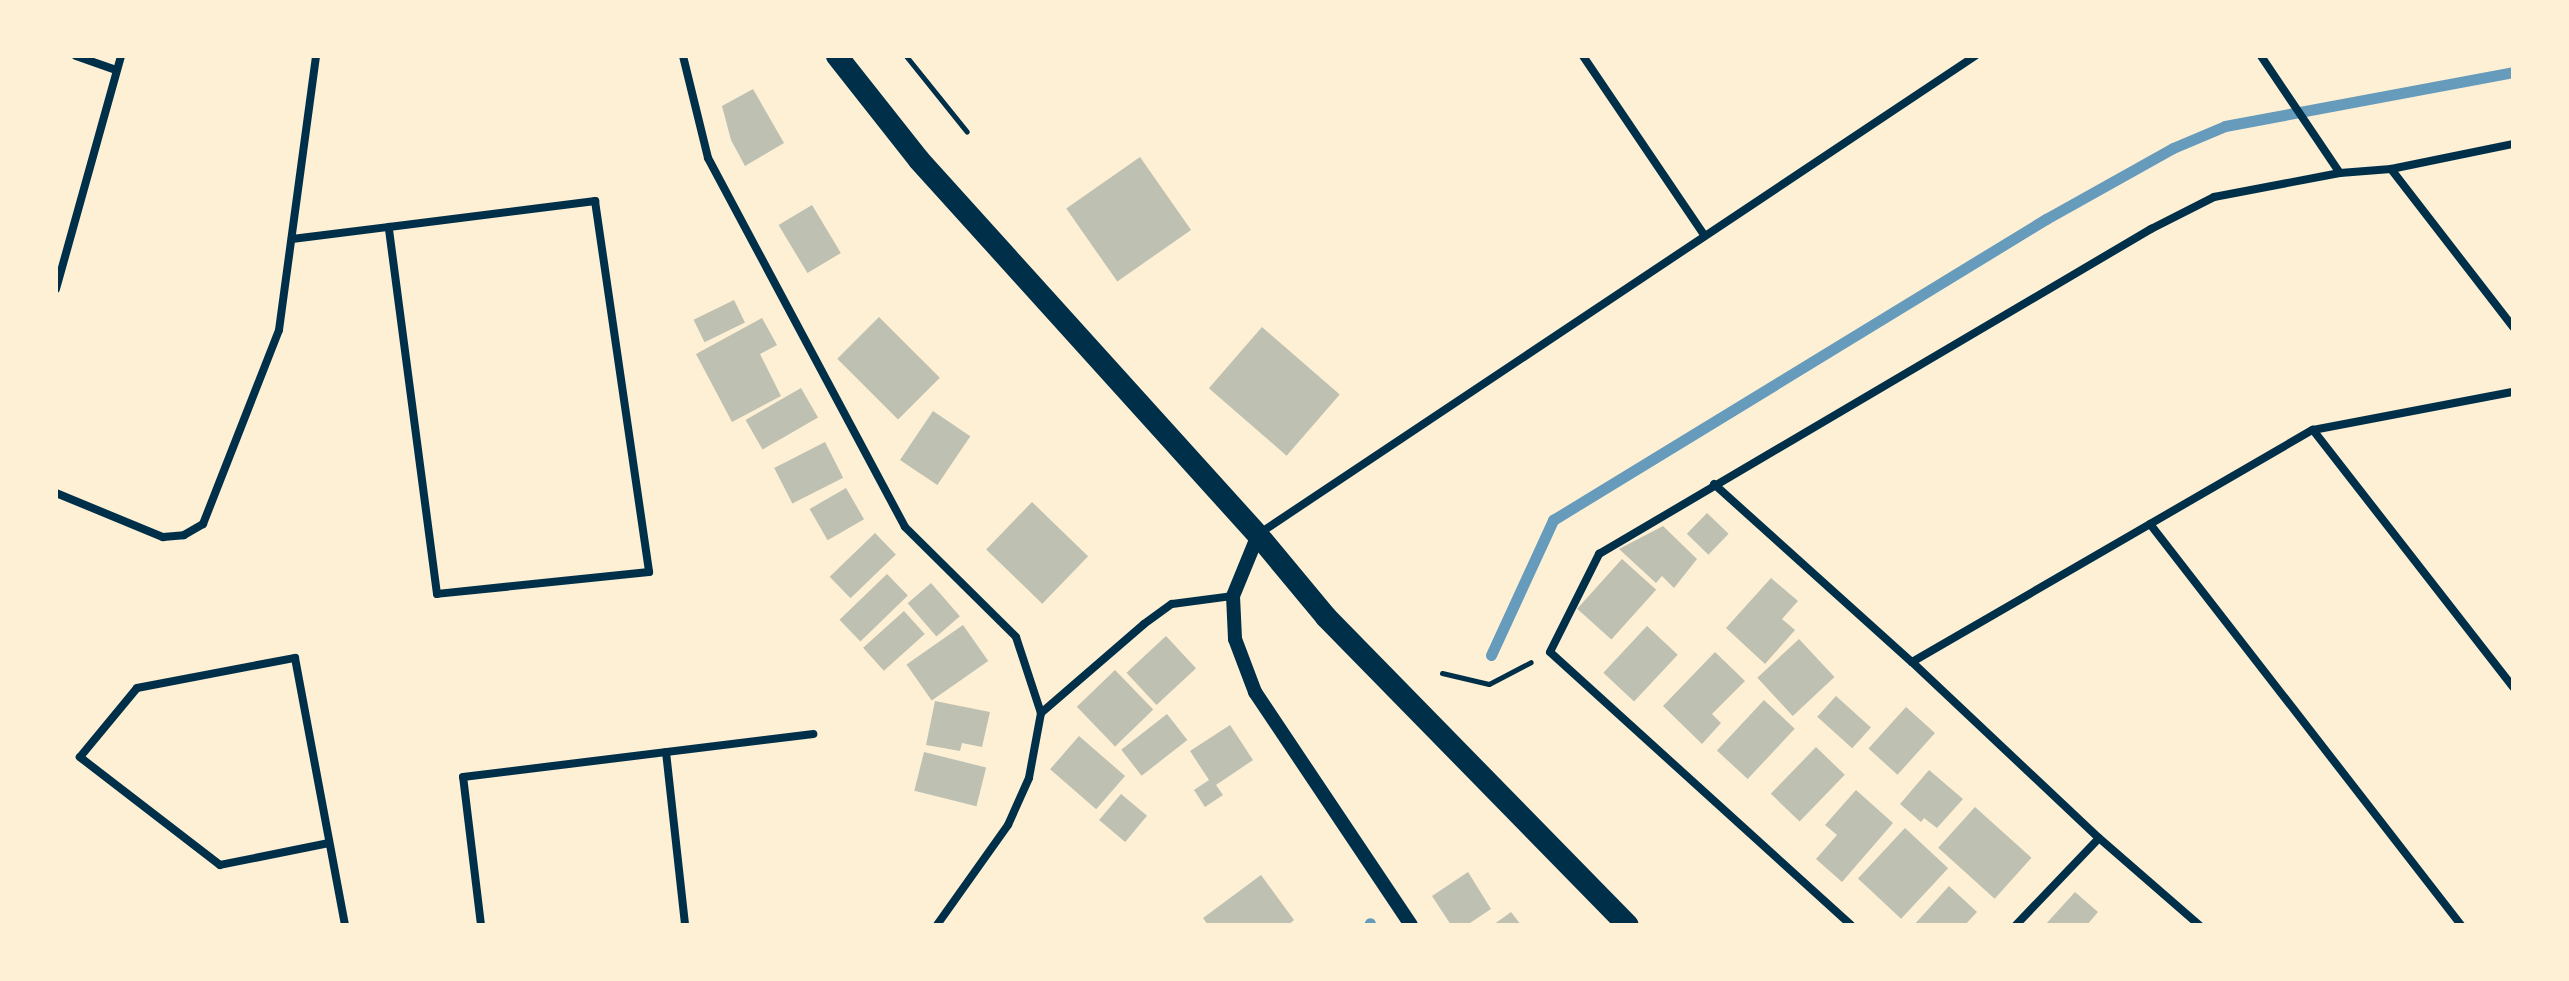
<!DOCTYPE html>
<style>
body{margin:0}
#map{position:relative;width:2569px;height:981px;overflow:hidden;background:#fdf0d5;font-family:Literata,serif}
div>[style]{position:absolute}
.stream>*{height:11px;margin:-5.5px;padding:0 5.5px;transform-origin:5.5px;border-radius:5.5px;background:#669bbc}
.building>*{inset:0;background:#bec0b2;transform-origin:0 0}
.path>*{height:5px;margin:-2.5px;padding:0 2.5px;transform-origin:2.5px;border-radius:2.5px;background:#003049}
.minor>*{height:8px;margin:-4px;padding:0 4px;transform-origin:4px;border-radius:4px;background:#003049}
.tertiary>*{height:14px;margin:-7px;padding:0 7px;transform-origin:7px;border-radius:7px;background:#003049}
.trunk>*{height:22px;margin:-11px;padding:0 11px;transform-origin:11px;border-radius:11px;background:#003049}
span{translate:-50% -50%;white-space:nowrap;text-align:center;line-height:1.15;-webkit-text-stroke:8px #fdf0d5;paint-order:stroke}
.frame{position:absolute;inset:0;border:58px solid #fdf0d5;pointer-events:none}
</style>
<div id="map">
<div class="stream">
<div style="left:1491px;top:655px;width:149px;rotate:-65.3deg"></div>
<div style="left:1553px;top:520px;width:578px;rotate:-31.41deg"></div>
<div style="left:2046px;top:219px;width:145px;rotate:-29.2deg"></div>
<div style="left:2173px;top:148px;width:56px;rotate:-22.9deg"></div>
<div style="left:2225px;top:126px;width:293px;rotate:-10.6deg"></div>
<div style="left:1369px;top:925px;width:2px;rotate:-63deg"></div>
</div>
<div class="building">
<div style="clip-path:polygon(753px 89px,784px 143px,745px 166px,731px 140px,722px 106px)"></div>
<div style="left:1140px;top:157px;width:89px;height:90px;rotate:55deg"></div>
<div style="left:812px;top:205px;width:56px;height:39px;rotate:59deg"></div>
<div style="left:734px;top:300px;width:25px;height:45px;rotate:64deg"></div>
<div style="left:879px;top:317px;width:86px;height:59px;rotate:45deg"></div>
<div style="clip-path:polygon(762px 318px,777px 345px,760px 354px,781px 396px,732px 422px,696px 354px)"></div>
<div style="left:1262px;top:327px;width:103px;height:81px;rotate:41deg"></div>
<div style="left:801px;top:388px;width:34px;height:64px;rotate:60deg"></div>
<div style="left:933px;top:411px;width:45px;height:59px;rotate:34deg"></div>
<div style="left:825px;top:442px;width:40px;height:57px;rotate:63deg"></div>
<div style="left:846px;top:488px;width:36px;height:42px;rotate:60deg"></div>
<div style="left:1032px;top:502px;width:78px;height:66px;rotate:44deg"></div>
<div style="left:1707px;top:513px;width:30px;height:29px;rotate:44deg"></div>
<div style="clip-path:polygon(1663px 526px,1697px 559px,1674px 588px,1662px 576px,1656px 583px,1619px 549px)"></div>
<div style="left:875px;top:533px;width:30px;height:63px;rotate:46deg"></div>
<div style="left:1622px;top:559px;width:46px;height:67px;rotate:42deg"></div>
<div style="left:887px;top:574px;width:30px;height:66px;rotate:46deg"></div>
<div style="clip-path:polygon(1771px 578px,1798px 601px,1782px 619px,1795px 630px,1765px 664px,1726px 628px)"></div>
<div style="left:931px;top:583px;width:44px;height:31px;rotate:49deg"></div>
<div style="left:904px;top:611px;width:31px;height:55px;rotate:48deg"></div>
<div style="left:963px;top:625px;width:44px;height:69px;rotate:55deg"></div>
<div style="left:1647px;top:626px;width:42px;height:64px;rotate:43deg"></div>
<div style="left:1166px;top:636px;width:44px;height:54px;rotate:47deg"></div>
<div style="left:1799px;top:639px;width:52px;height:57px;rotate:47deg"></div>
<div style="clip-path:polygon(1715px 652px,1745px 681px,1712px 714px,1721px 723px,1702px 744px,1663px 706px)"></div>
<div style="left:1115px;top:670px;width:55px;height:53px;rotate:46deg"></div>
<div style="left:1836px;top:696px;width:47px;height:28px;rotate:42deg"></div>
<div style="left:1764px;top:700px;width:42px;height:69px;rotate:43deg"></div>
<div style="clip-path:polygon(935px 701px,990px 712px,982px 747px,962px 743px,960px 751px,926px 745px)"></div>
<div style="left:1906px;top:707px;width:39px;height:56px;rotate:42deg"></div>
<div style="left:1167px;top:714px;width:33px;height:58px;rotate:52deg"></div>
<div style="clip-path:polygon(1230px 725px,1253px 760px,1216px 785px,1223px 795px,1205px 807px,1194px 790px,1209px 780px,1190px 751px)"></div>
<div style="left:1079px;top:736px;width:61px;height:44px;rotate:41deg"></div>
<div style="left:1816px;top:747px;width:40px;height:65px;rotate:44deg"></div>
<div style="left:924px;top:752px;width:64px;height:40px;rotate:14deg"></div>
<div style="clip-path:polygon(1929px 770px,1963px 799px,1937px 828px,1924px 818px,1921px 822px,1900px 804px)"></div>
<div style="clip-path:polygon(1856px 790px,1893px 823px,1842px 882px,1816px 859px,1837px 835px,1825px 825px)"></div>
<div style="left:1121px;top:794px;width:34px;height:34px;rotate:40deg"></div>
<div style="left:1975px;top:807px;width:76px;height:55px;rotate:42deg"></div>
<div style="left:1905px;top:828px;width:59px;height:69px;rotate:43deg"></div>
<div style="clip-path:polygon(1468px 872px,1491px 909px,1467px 925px,1451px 925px,1432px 896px)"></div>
<div style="clip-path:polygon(1261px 875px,1294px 920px,1288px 925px,1208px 925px,1203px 918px)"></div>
<div style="clip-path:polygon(1949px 886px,1977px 912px,1965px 925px,1914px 925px)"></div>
<div style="clip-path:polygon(2075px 892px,2098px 912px,2087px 925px,2045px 925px)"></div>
<div style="clip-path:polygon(1511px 912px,1521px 925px,1493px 925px)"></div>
</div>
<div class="path">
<div style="left:906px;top:56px;width:97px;rotate:51.2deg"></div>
<div style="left:1442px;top:673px;width:48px;rotate:13.2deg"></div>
<div style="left:1489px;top:684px;width:47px;rotate:-27.6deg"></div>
</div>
<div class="minor">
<div style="left:76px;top:56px;width:42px;rotate:19.3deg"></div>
<div style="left:683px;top:56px;width:105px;rotate:76.2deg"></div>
<div style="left:708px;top:158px;width:418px;rotate:61.9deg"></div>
<div style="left:905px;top:527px;width:156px;rotate:44.7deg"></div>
<div style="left:1016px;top:637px;width:80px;rotate:71.8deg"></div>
<div style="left:1041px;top:713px;width:66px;rotate:100.5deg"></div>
<div style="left:1029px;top:778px;width:51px;rotate:114.1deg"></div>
<div style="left:1008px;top:825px;width:123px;rotate:125.4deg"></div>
<div style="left:1583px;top:56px;width:217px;rotate:55.9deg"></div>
<div style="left:2261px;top:56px;width:141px;rotate:56deg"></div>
<div style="left:2391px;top:169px;width:200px;rotate:52.3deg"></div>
<div style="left:292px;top:239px;width:98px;rotate:-7.1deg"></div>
<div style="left:389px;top:227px;width:208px;rotate:-7.2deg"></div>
<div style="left:595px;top:201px;width:375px;rotate:81.7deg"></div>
<div style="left:649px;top:572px;width:213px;rotate:174.1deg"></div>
<div style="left:437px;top:594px;width:370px;rotate:-97.5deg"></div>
<div style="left:56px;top:289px;width:242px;rotate:-74.4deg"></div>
<div style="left:2313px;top:430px;width:326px;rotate:52.1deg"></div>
<div style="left:1714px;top:484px;width:266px;rotate:42deg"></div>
<div style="left:1912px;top:662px;width:257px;rotate:43.3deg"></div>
<div style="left:2099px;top:838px;width:133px;rotate:41deg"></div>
<div style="left:56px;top:493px;width:116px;rotate:22.4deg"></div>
<div style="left:163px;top:537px;width:21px;rotate:-5deg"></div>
<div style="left:184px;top:535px;width:22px;rotate:-30deg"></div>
<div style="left:203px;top:524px;width:208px;rotate:-68.6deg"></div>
<div style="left:279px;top:330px;width:276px;rotate:-82.3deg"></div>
<div style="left:2150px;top:524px;width:507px;rotate:52.2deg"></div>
<div style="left:1260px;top:533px;width:860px;rotate:-33.71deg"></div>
<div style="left:1912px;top:662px;width:463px;rotate:-30.1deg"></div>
<div style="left:2313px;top:430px;width:204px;rotate:-10.8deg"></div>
<div style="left:1041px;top:713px;width:136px;rotate:-40.8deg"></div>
<div style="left:1144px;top:624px;width:34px;rotate:-36deg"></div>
<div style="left:1172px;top:604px;width:62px;rotate:-7.5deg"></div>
<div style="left:666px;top:752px;width:174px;rotate:83.7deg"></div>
<div style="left:329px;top:843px;width:111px;rotate:168.6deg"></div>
<div style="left:220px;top:865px;width:177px;rotate:-142.4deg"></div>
<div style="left:80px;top:757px;width:89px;rotate:-50.4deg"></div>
<div style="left:137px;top:688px;width:161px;rotate:-10.8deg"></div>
<div style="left:295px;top:658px;width:272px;rotate:79.4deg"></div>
<div style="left:481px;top:925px;width:149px;rotate:-96.9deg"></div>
<div style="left:463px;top:777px;width:353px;rotate:-7deg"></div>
<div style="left:1851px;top:925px;width:406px;rotate:-137.8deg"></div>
<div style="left:1550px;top:652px;width:110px;rotate:-63.4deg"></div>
<div style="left:1599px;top:554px;width:641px;rotate:-30.49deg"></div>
<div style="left:2151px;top:229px;width:71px;rotate:-26.9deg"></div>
<div style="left:2214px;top:197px;width:128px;rotate:-10.8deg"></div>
<div style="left:2340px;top:173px;width:51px;rotate:-4.5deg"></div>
<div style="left:2391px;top:169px;width:125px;rotate:-11.6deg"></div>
<div style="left:2016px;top:925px;width:120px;rotate:-46.3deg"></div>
</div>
<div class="tertiary">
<div style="left:1258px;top:535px;width:66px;rotate:112.3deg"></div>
<div style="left:1233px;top:596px;width:43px;rotate:87.3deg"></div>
<div style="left:1235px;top:639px;width:57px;rotate:69.3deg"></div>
<div style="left:1255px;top:692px;width:280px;rotate:56.2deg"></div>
</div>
<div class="trunk">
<div style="left:837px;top:56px;width:132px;rotate:51.7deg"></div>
<div style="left:919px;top:160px;width:506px;rotate:47.89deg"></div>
<div style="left:1258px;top:535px;width:107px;rotate:50.3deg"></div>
<div style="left:1326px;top:617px;width:431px;rotate:45.6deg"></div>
</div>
<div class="frame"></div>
</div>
